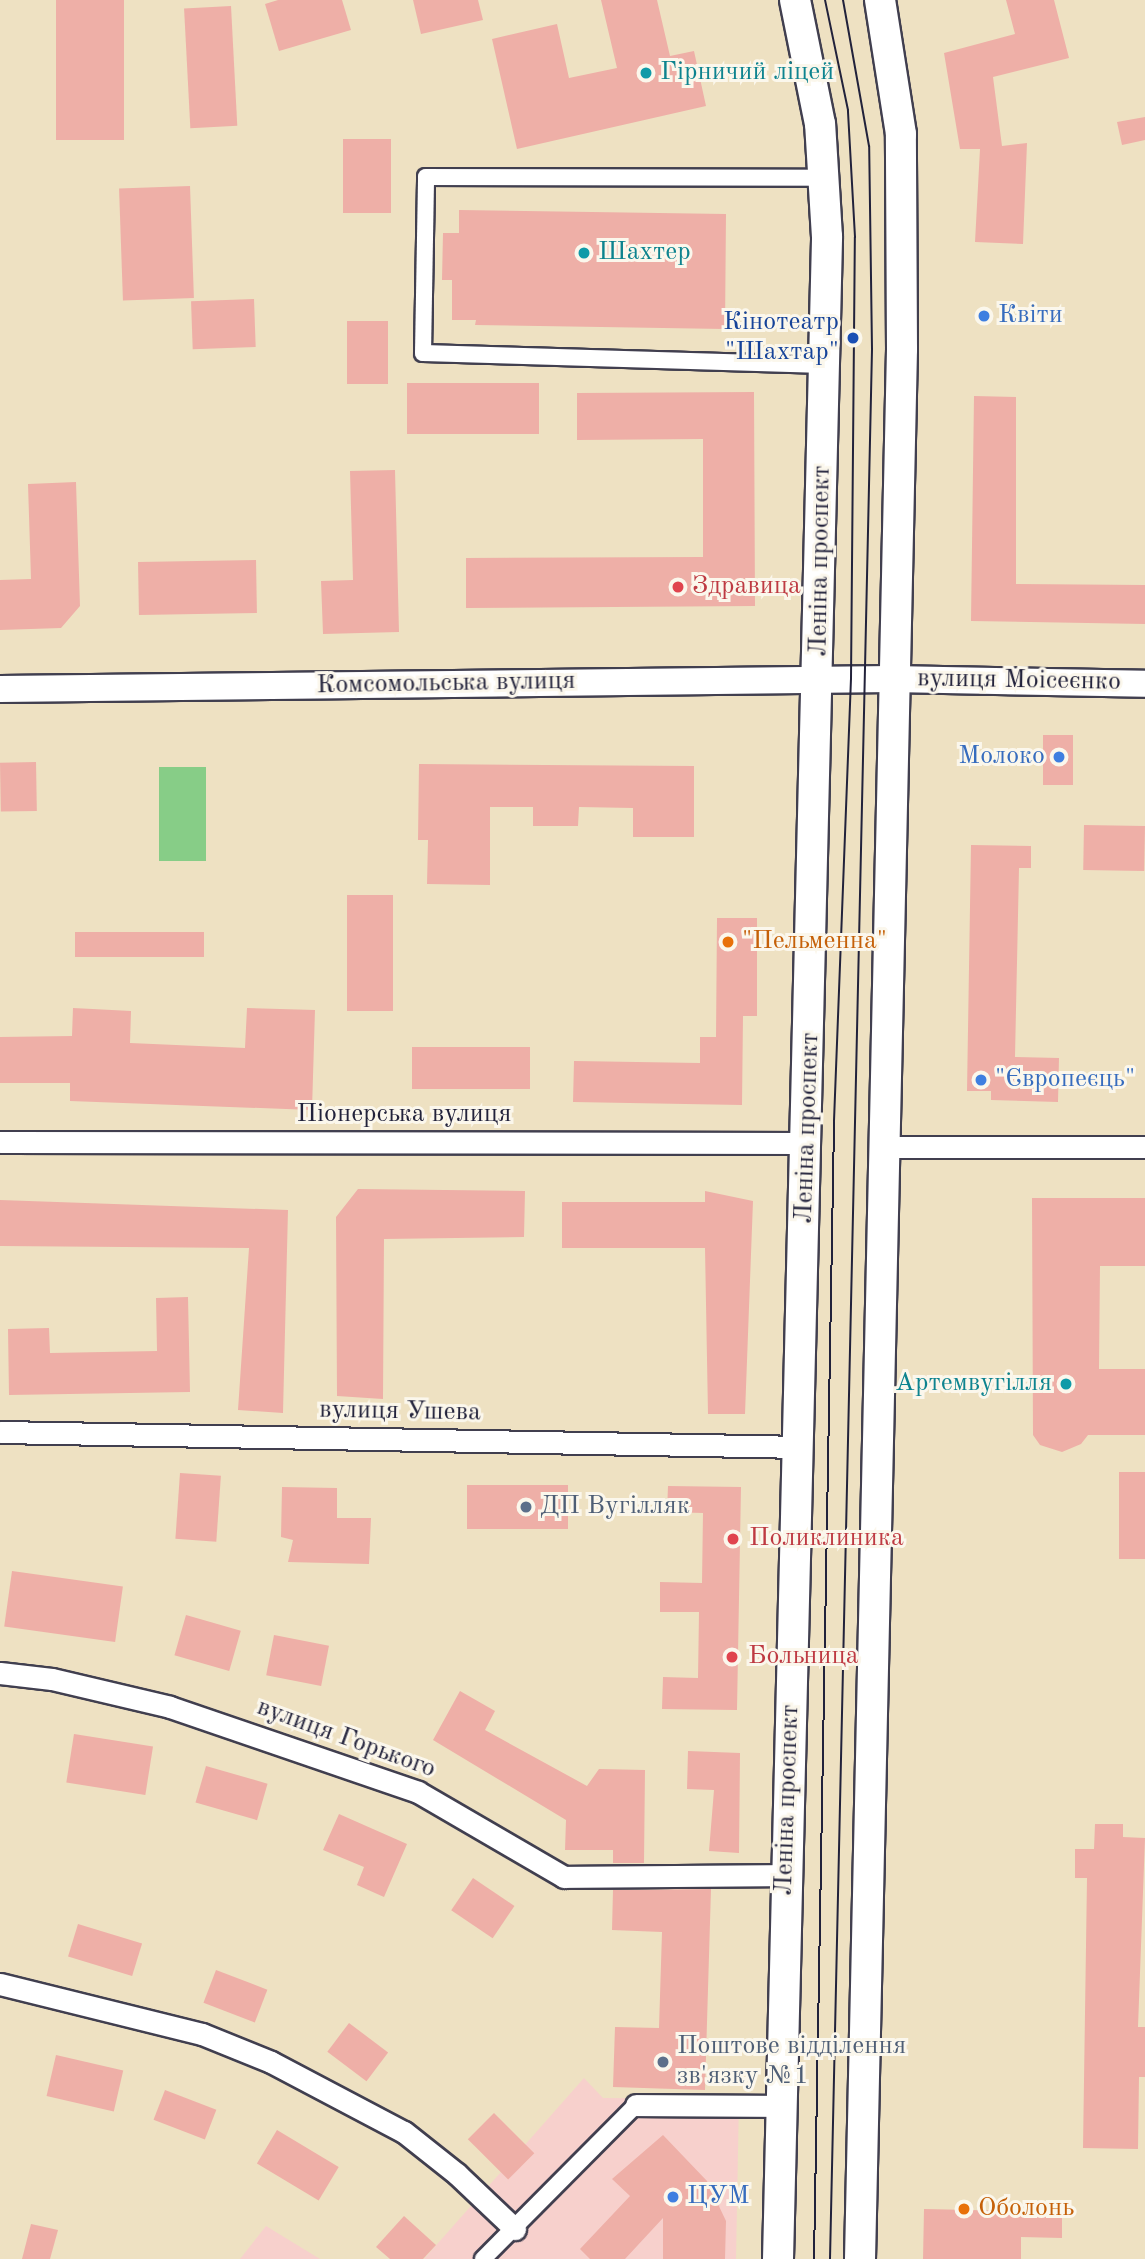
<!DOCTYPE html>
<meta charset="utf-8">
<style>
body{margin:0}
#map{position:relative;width:1145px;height:2259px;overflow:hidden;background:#eee1c2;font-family:"Old Standard TT",serif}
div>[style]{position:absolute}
.built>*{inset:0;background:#f7d0cc}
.green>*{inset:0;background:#87cd87;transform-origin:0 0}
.building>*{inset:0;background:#eeafa7;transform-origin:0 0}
.roads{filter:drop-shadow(2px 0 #413f4f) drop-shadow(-2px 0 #413f4f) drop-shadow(0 2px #413f4f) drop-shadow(0 -2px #413f4f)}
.pedestrian>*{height:16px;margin:-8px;padding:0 8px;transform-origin:8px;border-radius:8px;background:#fff}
.minor>*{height:21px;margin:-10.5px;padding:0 10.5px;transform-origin:10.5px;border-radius:10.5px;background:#fff}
.tertiary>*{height:26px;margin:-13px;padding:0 13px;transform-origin:13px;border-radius:13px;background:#fff}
.secondary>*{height:30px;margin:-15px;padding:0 15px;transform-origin:15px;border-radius:15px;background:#fff}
.tram>*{height:2px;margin:-1px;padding:0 1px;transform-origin:1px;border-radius:1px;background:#22223b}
.dots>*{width:19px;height:19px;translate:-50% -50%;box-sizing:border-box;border:4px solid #fbf7ec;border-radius:50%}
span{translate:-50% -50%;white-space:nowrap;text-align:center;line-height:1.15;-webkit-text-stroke:6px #fbf7ec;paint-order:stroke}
.culture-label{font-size:26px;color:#0d838f}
.left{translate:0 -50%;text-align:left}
.right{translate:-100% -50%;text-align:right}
.shop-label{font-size:26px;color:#366cbe}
.transit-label{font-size:26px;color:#164399}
.street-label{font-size:26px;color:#22223b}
.health-label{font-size:26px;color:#be3a42}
.food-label{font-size:26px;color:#c56008}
.service-label{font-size:26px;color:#4e5e75}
</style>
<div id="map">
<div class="built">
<div style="clip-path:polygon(584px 2078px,603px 2098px,739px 2099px,736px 2259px,424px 2259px)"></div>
<div style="clip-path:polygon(266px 2226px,320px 2259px,240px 2259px)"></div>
</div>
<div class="green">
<div style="left:159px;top:767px;width:47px;height:94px"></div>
</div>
<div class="building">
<div style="left:56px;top:0;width:68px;height:140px"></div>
<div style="clip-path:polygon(278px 0,342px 0,351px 30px,279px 51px,265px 4px)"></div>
<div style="clip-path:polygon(413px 0,478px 0,483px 20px,421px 34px)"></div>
<div style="clip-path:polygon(601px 0,657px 0,670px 56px,694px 51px,706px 106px,517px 149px,492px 39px,557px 24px,569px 78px,617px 68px)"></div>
<div style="clip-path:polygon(1006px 0,1054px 0,1069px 58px,993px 77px,1002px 146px,1027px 143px,1023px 244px,975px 242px,980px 149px,960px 149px,944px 53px,1015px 34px)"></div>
<div style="left:231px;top:6px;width:120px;height:47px;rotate:87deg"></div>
<div style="clip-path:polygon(1145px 117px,1145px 140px,1122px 145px,1117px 122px)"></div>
<div style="left:343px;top:139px;width:48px;height:74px"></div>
<div style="left:190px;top:186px;width:112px;height:71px;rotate:88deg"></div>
<div style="clip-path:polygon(459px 210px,726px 214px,725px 329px,475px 325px,476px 320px,452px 320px,452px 280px,442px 280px,443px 233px,459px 233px)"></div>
<div style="left:254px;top:299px;width:48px;height:63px;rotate:88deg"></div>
<div style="left:347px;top:321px;width:41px;height:63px"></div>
<div style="left:407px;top:383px;width:132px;height:51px"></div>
<div style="clip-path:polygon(754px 392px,755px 606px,466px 608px,466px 558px,703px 557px,703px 439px,577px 440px,577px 393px)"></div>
<div style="clip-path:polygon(974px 396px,1016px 397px,1016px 584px,1145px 585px,1145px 624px,971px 621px)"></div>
<div style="clip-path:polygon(395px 470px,399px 632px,323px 634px,321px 581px,353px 580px,350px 471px)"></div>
<div style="clip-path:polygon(76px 482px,80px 606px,61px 628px,0 630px,0 580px,31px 579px,28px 484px)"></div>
<div style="left:256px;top:560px;width:53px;height:118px;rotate:89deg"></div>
<div style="left:1043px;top:735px;width:30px;height:50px"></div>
<div style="left:36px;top:762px;width:49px;height:36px;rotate:89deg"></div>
<div style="clip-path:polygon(419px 764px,694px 766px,694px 837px,633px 837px,633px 808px,579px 807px,578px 826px,533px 826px,533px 807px,490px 807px,490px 885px,427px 884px,428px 840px,418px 840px)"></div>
<div style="left:1084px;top:825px;width:61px;height:45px;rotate:1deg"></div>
<div style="clip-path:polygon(971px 845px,1031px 846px,1031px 868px,1019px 868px,1015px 1057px,1059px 1058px,1058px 1102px,991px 1100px,991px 1091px,967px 1091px)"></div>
<div style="left:347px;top:895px;width:46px;height:116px"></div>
<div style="clip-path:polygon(717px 918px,757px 918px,757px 1016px,743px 1016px,742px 1105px,573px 1102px,574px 1061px,700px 1063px,700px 1037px,716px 1037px)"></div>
<div style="left:75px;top:932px;width:129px;height:25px"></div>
<div style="clip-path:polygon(73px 1008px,131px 1011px,130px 1043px,245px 1048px,247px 1008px,315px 1010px,312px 1110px,70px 1101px,70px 1083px,0 1083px,0 1037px,72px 1036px)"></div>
<div style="left:412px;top:1047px;width:118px;height:42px"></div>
<div style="clip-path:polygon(358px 1189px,525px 1191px,524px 1237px,384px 1239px,383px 1399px,337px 1396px,336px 1217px)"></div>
<div style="clip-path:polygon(705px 1191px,753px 1201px,745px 1414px,708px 1414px,705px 1248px,562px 1248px,562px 1202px,705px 1202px)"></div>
<div style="clip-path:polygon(1032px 1198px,1145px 1198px,1145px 1266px,1100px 1266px,1099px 1369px,1145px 1369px,1145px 1435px,1088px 1435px,1081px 1444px,1062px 1452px,1040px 1445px,1033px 1435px)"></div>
<div style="clip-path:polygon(0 1200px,288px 1210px,283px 1413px,238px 1410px,249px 1248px,0 1246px)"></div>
<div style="clip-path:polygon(188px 1297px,190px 1392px,9px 1395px,8px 1329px,49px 1328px,50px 1353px,157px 1351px,156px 1298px)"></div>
<div style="left:1119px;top:1472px;width:26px;height:87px"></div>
<div style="left:180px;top:1473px;width:41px;height:66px;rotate:4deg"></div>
<div style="left:467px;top:1485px;width:101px;height:44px"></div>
<div style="clip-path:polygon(668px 1486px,741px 1487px,737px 1710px,662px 1709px,663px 1677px,698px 1678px,699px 1612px,660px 1612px,660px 1582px,702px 1583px,703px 1513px,667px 1512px)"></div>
<div style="clip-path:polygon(282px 1487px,337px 1488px,337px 1518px,371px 1518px,369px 1564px,288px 1562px,293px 1540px,281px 1537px)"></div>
<div style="left:12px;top:1571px;width:112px;height:56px;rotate:8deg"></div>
<div style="left:186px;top:1615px;width:57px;height:42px;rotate:16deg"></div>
<div style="left:274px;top:1635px;width:56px;height:41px;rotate:11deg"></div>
<div style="clip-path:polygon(460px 1691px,495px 1711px,485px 1730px,587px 1786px,599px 1769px,645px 1770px,644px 1863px,613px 1863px,613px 1850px,565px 1850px,566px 1820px,433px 1740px)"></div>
<div style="left:74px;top:1734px;width:80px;height:49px;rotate:9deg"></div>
<div style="clip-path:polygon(688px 1751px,740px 1753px,739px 1853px,709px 1851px,714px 1790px,687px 1789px)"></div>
<div style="left:206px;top:1766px;width:64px;height:38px;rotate:16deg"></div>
<div style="clip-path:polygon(339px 1814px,407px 1844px,384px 1897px,357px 1885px,364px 1867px,323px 1850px)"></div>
<div style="clip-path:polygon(1095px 1824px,1123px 1824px,1123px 1837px,1145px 1838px,1138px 2027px,1145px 2027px,1145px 2077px,1139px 2077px,1138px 2149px,1083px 2148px,1087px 1878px,1075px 1878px,1075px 1849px,1094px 1849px)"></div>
<div style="left:473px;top:1878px;width:50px;height:39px;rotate:34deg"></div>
<div style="clip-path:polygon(711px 1889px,705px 2090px,613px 2087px,615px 2027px,659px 2028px,662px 1932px,612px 1930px,613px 1890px)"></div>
<div style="left:78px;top:1924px;width:67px;height:34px;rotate:17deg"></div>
<div style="left:216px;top:1970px;width:55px;height:35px;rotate:21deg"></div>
<div style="left:349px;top:2023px;width:49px;height:36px;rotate:37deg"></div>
<div style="left:56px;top:2055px;width:69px;height:42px;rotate:13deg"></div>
<div style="left:165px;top:2090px;width:55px;height:32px;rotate:21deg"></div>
<div style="left:494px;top:2113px;width:57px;height:37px;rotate:45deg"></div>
<div style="left:277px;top:2130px;width:72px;height:39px;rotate:31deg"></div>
<div style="clip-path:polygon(663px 2135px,707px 2181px,726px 2221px,725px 2259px,663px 2259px,663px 2218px,625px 2259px,590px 2259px,580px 2249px,630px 2196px,612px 2179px)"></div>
<div style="clip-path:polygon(924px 2209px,1062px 2212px,1062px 2238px,1021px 2237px,1021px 2259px,923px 2259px)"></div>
<div style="clip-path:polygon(404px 2216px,436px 2245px,423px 2259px,390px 2259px,376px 2247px)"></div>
<div style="clip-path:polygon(31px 2224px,58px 2230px,50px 2259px,22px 2259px)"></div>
</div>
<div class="roads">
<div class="pedestrian">
<div style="left:824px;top:365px;width:401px;rotate:-178.3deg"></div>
<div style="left:423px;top:353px;width:176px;rotate:-89deg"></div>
<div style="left:426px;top:177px;width:401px;rotate:0.1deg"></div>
<div style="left:483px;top:2259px;width:217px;rotate:-45.2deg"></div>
</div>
<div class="minor">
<div style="left:0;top:1142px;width:808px;rotate:0.07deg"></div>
<div style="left:884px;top:1147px;width:261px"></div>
<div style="left:0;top:1432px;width:800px;rotate:1.07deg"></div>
<div style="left:0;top:1673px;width:52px;rotate:6.6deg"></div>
<div style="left:52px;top:1679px;width:121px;rotate:13.3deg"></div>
<div style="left:170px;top:1707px;width:262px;rotate:18.9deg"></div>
<div style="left:418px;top:1792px;width:169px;rotate:30.2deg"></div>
<div style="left:564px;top:1877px;width:222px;rotate:-0.5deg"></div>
<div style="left:0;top:1984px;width:208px;rotate:13.9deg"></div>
<div style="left:202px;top:2034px;width:74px;rotate:22.1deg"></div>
<div style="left:271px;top:2062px;width:150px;rotate:27.8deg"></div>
<div style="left:404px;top:2132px;width:68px;rotate:38.4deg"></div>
<div style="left:457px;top:2174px;width:80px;rotate:43.5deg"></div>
<div style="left:636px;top:2105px;width:146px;rotate:0.4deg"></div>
</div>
<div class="tertiary">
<div style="left:0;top:689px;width:892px;rotate:-0.64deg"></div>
<div style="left:892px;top:679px;width:253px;rotate:1.1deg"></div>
</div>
<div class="secondary">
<div style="left:778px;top:2259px;width:2023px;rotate:-88.61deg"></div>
<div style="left:827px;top:237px;width:113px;rotate:-93.5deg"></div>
<div style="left:820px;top:124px;width:126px;rotate:-101.4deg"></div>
<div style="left:860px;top:2259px;width:1910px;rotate:-88.74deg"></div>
<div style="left:902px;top:349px;width:215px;rotate:-90.3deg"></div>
<div style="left:901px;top:134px;width:136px;rotate:-98.9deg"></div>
</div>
</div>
<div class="tram">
<div style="left:814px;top:2259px;width:1138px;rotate:-88.99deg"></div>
<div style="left:834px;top:1121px;width:442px;rotate:-87.8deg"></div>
<div style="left:851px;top:679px;width:442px;rotate:-89.5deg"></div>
<div style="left:855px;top:237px;width:127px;rotate:-93.2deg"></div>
<div style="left:848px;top:110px;width:112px;rotate:-101.8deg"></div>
<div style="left:830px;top:2259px;width:1910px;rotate:-88.74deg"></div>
<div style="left:872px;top:349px;width:203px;rotate:-90.8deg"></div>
<div style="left:869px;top:146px;width:148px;rotate:-100.1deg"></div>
</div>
<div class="dots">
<div style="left:646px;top:73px;background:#0f9aa8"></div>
<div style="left:584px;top:253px;background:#0f9aa8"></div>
<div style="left:984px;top:316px;background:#3f7fe0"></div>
<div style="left:853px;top:338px;background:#1a4fb4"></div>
<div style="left:678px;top:587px;background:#e0444e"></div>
<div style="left:1059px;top:757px;background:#3f7fe0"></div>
<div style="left:728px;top:942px;background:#e8710a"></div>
<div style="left:981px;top:1080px;background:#3f7fe0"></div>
<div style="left:1066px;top:1384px;background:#0f9aa8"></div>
<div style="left:526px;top:1507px;background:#5c6f8a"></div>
<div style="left:733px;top:1539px;background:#e0444e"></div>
<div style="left:732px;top:1657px;background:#e0444e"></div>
<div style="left:663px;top:2062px;background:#5c6f8a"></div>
<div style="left:673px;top:2197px;background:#3f7fe0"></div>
<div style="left:964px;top:2209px;background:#e8710a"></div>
</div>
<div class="culture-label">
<span class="left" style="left:660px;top:73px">Гірничий ліцей</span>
<span class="left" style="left:598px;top:253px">Шахтер</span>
<span class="right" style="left:1052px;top:1384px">Артемвугілля</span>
</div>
<div class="shop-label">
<span class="left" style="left:998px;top:316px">Квіти</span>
<span class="right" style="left:1045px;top:757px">Молоко</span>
<span class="left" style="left:995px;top:1080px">"Європеєць"</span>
<span class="left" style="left:687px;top:2197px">ЦУМ</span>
</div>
<div class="transit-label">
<span class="right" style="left:839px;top:338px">Кінотеатр<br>"Шахтар"</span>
</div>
<div class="street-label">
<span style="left:821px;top:561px;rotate:-89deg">Леніна проспект</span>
<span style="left:1019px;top:681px;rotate:1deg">вулиця Моісеєнко</span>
<span style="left:446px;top:684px;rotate:-1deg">Комсомольська вулиця</span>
<span style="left:404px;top:1115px">Піонерська вулиця</span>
<span style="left:808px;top:1128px;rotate:-88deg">Леніна проспект</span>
<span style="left:400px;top:1412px;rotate:1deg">вулиця Ушева</span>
<span style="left:346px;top:1739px;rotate:20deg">вулиця Горького</span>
<span style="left:788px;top:1800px;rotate:-88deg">Леніна проспект</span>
</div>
<div class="health-label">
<span class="left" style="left:692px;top:587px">Здравица</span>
<span class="left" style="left:749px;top:1539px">Поликлиника</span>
<span class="left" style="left:748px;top:1657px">Больница</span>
</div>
<div class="food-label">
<span class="left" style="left:742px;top:942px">"Пельменна"</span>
<span class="left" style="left:978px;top:2209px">Оболонь</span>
</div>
<div class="service-label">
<span class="left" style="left:540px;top:1507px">ДП Вугілляк</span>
<span class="left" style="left:677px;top:2062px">Поштове відділення<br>зв'язку №1</span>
</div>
</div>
